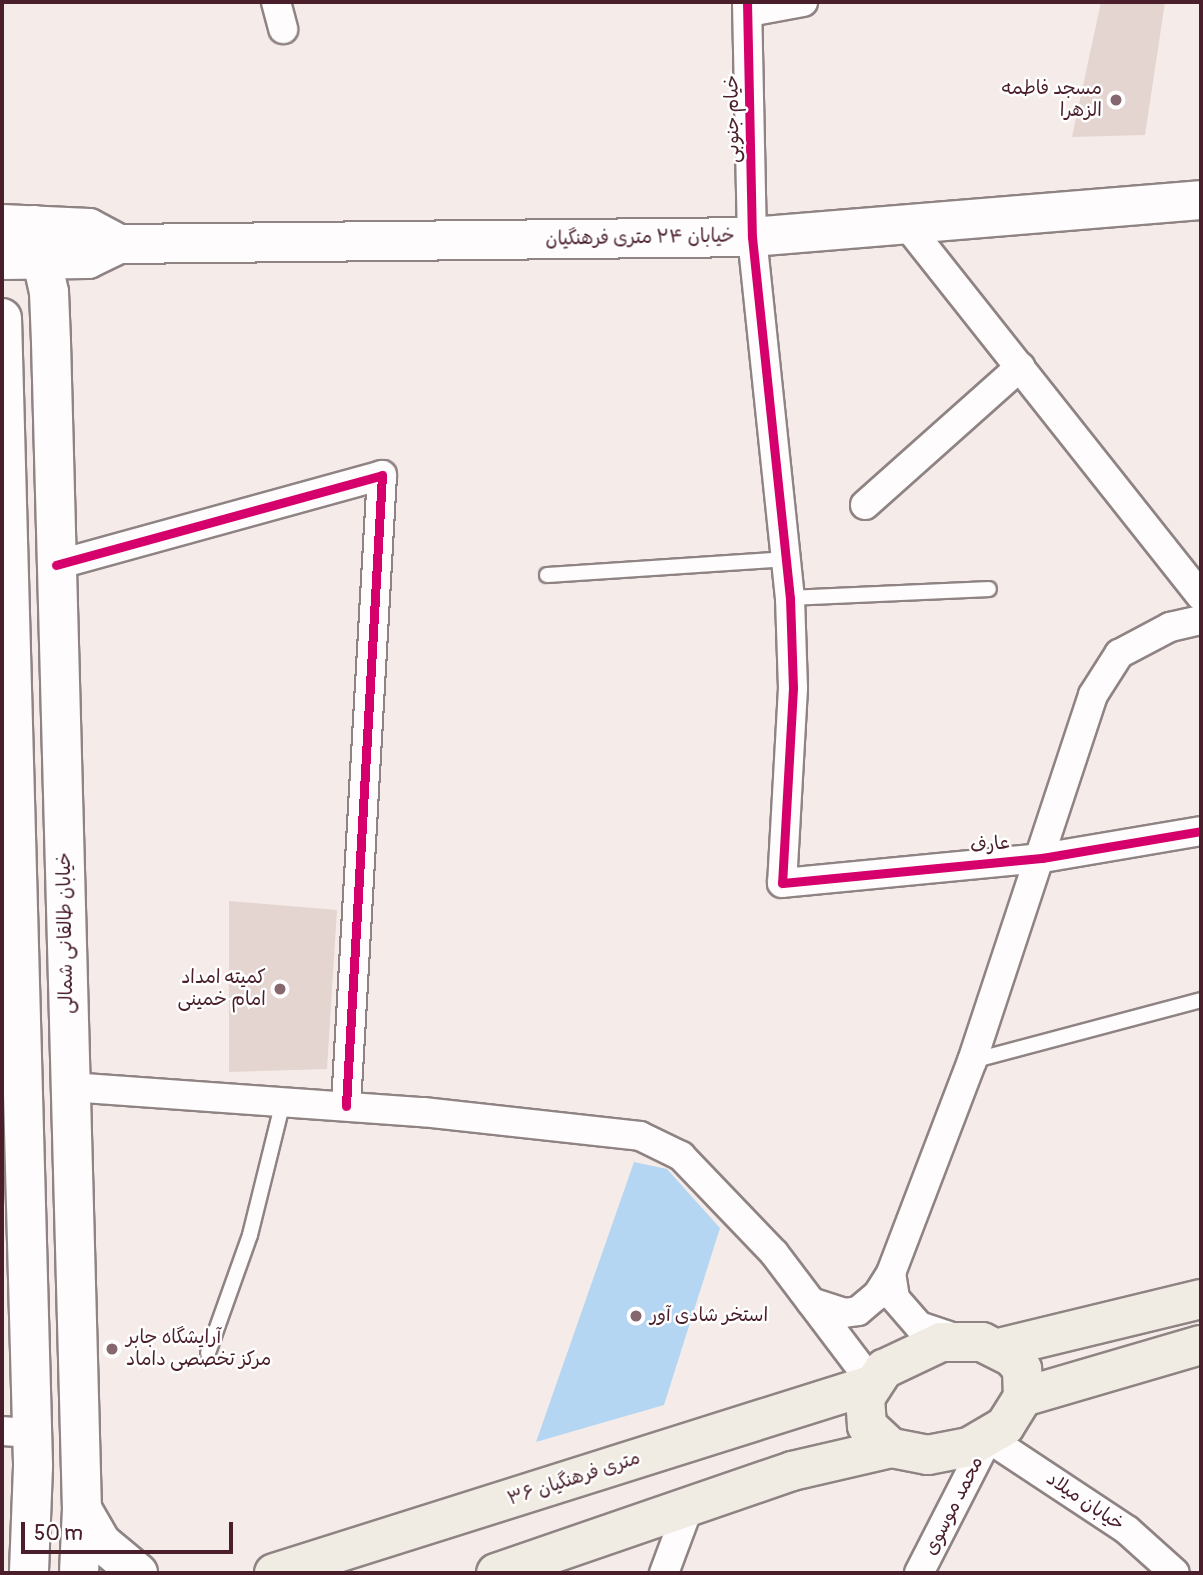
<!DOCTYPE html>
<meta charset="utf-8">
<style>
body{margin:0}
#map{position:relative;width:1203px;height:1575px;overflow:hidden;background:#f5ece9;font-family:Pangolin,"Playpen Sans Arabic",sans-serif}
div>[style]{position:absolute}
.water>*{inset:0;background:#b5d6f2}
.building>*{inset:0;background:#e4d5d0}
.roads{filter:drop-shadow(2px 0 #8f8384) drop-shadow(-2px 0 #8f8384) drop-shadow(0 2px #8f8384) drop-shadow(0 -2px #8f8384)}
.lane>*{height:14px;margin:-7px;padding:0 7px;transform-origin:7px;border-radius:7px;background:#fefcfc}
.street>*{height:28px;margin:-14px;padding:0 14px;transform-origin:14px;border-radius:14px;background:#fefcfc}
.secondary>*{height:38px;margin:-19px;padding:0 19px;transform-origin:19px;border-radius:19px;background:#fefcfc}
.primary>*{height:38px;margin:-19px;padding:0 19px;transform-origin:19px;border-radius:19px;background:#f1ece3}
.cycleway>*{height:9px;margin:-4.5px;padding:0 4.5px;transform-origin:4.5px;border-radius:4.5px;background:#d6006c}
.dots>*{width:19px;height:19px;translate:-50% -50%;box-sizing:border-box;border:4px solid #fff;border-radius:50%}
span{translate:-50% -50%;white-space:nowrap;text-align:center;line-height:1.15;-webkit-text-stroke:5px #fff;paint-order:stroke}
.poi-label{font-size:19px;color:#4a1f2b}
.right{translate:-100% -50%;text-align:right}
.left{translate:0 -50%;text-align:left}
.street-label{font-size:19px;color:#4a1f2b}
.frame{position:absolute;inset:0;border:4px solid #4a1f2b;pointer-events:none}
.scale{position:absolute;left:21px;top:1522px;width:212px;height:32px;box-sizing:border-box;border:4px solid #4a1f2b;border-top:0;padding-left:9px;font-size:21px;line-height:24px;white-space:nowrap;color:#4a1f2b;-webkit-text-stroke:5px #fff;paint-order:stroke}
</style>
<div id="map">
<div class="water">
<div style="clip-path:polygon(634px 1162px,667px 1169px,720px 1228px,664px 1405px,536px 1442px)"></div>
</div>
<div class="building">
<div style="clip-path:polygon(1101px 2px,1165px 2px,1145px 135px,1072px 137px)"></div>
<div style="clip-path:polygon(229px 901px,337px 910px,327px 1069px,229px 1072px)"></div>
</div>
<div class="roads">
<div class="lane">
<div style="left:547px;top:575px;width:242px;rotate:-3.8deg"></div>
<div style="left:790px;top:598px;width:199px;rotate:-2.6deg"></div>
<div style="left:972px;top:1061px;width:237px;rotate:-14.9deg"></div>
<div style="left:208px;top:1353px;width:125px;rotate:-70.4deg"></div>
<div style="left:250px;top:1235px;width:137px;rotate:-76.1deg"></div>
</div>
<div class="street">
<div style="left:276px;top:2px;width:28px;rotate:75deg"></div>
<div style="left:747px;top:2px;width:235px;rotate:88.8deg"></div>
<div style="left:752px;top:237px;width:363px;rotate:84deg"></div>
<div style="left:790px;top:598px;width:90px;rotate:88.1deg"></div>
<div style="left:793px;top:688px;width:195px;rotate:93.2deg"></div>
<div style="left:782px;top:883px;width:261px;rotate:-5.5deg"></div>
<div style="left:1042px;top:858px;width:161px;rotate:-9.6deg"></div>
<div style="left:749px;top:12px;width:55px;rotate:-10.5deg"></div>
<div style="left:906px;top:224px;width:475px;rotate:51.6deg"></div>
<div style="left:865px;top:505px;width:208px;rotate:-41.7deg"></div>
<div style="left:56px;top:565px;width:338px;rotate:-15.4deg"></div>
<div style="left:382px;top:475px;width:632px;rotate:93.27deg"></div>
<div style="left:70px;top:1087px;width:354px;rotate:4.1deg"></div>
<div style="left:423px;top:1112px;width:218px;rotate:6.3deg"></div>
<div style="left:640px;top:1136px;width:46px;rotate:26deg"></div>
<div style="left:681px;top:1156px;width:134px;rotate:46.2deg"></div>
<div style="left:774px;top:1253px;width:164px;rotate:52.9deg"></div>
<div style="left:811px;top:1302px;width:35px;rotate:18deg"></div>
<div style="left:844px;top:1313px;width:14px;rotate:-8deg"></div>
<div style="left:858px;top:1311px;width:26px;rotate:-40deg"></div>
<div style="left:878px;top:1294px;width:25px;rotate:-58deg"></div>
<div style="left:961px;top:1340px;width:44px;rotate:-161.6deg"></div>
<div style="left:919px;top:1326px;width:37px;rotate:-131deg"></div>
<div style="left:895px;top:1298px;width:25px;rotate:-99deg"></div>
<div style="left:891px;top:1273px;width:227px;rotate:-69.1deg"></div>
<div style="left:972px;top:1061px;width:385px;rotate:-71.7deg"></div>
<div style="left:1093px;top:695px;width:49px;rotate:-57.6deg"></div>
<div style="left:1119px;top:654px;width:58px;rotate:-27.9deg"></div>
<div style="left:1170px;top:627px;width:32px;rotate:-13deg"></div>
<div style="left:2px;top:1431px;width:31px;rotate:4deg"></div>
<div style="left:664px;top:1573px;width:72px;rotate:-69.5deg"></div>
<div style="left:919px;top:1573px;width:152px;rotate:-62.9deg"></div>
<div style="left:988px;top:1438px;width:167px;rotate:33.5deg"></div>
<div style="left:1127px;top:1530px;width:64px;rotate:41.9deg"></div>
</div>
<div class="secondary">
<div style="left:2px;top:224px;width:87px;rotate:2.6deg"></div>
<div style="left:89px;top:228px;width:34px;rotate:28deg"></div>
<div style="left:34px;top:225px;width:69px;rotate:77.4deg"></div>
<div style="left:49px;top:292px;width:50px;rotate:87.7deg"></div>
<div style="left:51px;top:342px;width:1167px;rotate:88.48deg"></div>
<div style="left:82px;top:1509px;width:64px;rotate:92.7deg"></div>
<div style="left:2px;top:260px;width:86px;rotate:-0.7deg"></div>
<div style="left:88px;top:259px;width:34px;rotate:-26deg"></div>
<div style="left:119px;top:244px;width:633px;rotate:-0.63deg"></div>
<div style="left:752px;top:237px;width:451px;rotate:-4.7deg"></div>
<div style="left:2px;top:318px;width:1149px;rotate:88.45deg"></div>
<div style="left:33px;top:1467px;width:106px;rotate:92.2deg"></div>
<div style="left:82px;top:1509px;width:39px;rotate:60deg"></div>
<div style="left:102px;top:1543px;width:47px;rotate:39.8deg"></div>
</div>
<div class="primary">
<div style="left:941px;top:1342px;width:41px"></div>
<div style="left:982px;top:1342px;width:34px;rotate:27deg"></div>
<div style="left:1012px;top:1357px;width:16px;rotate:50deg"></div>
<div style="left:1022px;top:1369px;width:28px;rotate:88deg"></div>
<div style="left:1023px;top:1397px;width:34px;rotate:122deg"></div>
<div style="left:1005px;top:1426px;width:42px;rotate:149.7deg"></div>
<div style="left:969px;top:1447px;width:42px;rotate:169deg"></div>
<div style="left:928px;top:1455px;width:38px;rotate:-169deg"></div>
<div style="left:891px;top:1448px;width:33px;rotate:-137deg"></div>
<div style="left:867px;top:1426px;width:28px;rotate:-94deg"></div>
<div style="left:865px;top:1398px;width:35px;rotate:-57deg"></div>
<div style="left:884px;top:1369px;width:63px;rotate:-25.3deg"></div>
<div style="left:999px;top:1348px;width:208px;rotate:-13.6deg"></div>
<div style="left:1023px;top:1397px;width:185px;rotate:-16.3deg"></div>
<div style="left:274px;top:1573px;width:628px;rotate:-17.51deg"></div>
<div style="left:496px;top:1573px;width:313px;rotate:-19deg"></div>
<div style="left:792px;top:1471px;width:102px;rotate:-13.1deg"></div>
</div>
</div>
<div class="cycleway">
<div style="left:747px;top:2px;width:235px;rotate:88.8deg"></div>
<div style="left:752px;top:237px;width:363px;rotate:84deg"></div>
<div style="left:790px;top:598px;width:90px;rotate:88.1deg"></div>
<div style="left:793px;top:688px;width:195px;rotate:93.2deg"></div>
<div style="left:782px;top:883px;width:261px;rotate:-5.5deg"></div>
<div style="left:1042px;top:858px;width:161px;rotate:-9.6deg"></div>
<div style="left:56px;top:565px;width:338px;rotate:-15.4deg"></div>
<div style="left:382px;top:475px;width:632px;rotate:93.27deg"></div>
</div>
<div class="dots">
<div style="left:1116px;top:100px;background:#86676e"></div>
<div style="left:280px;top:989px;background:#86676e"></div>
<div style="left:636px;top:1316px;background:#86676e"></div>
<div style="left:112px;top:1349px;background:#86676e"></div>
</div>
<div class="poi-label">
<span class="right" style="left:1102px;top:100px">مسجد فاطمه<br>الزهرا</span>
<span class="right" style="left:266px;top:989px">کمیته امداد<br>امام خمینی</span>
<span class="left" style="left:650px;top:1316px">استخر شادی آور</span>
<span class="left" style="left:126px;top:1349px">آرایشگاه جابر<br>مرکز تخصصی داماد</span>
</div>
<div class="street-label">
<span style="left:733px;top:119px;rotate:-91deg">خیام جنوبی</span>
<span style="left:640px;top:238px;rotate:-1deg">خیابان ۲۴ متری فرهنگیان</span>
<span style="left:990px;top:845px;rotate:-6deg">عارف</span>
<span style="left:66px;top:933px;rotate:-91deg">خیابان طالقانی شمالی</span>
<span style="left:574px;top:1479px;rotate:-18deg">۳۶ متری فرهنگیان</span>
<span style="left:1085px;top:1502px;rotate:34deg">خیابان میلاد</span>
<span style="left:954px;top:1506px;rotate:-63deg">محمد موسوی</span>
</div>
<div class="frame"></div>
<div class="scale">50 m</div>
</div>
